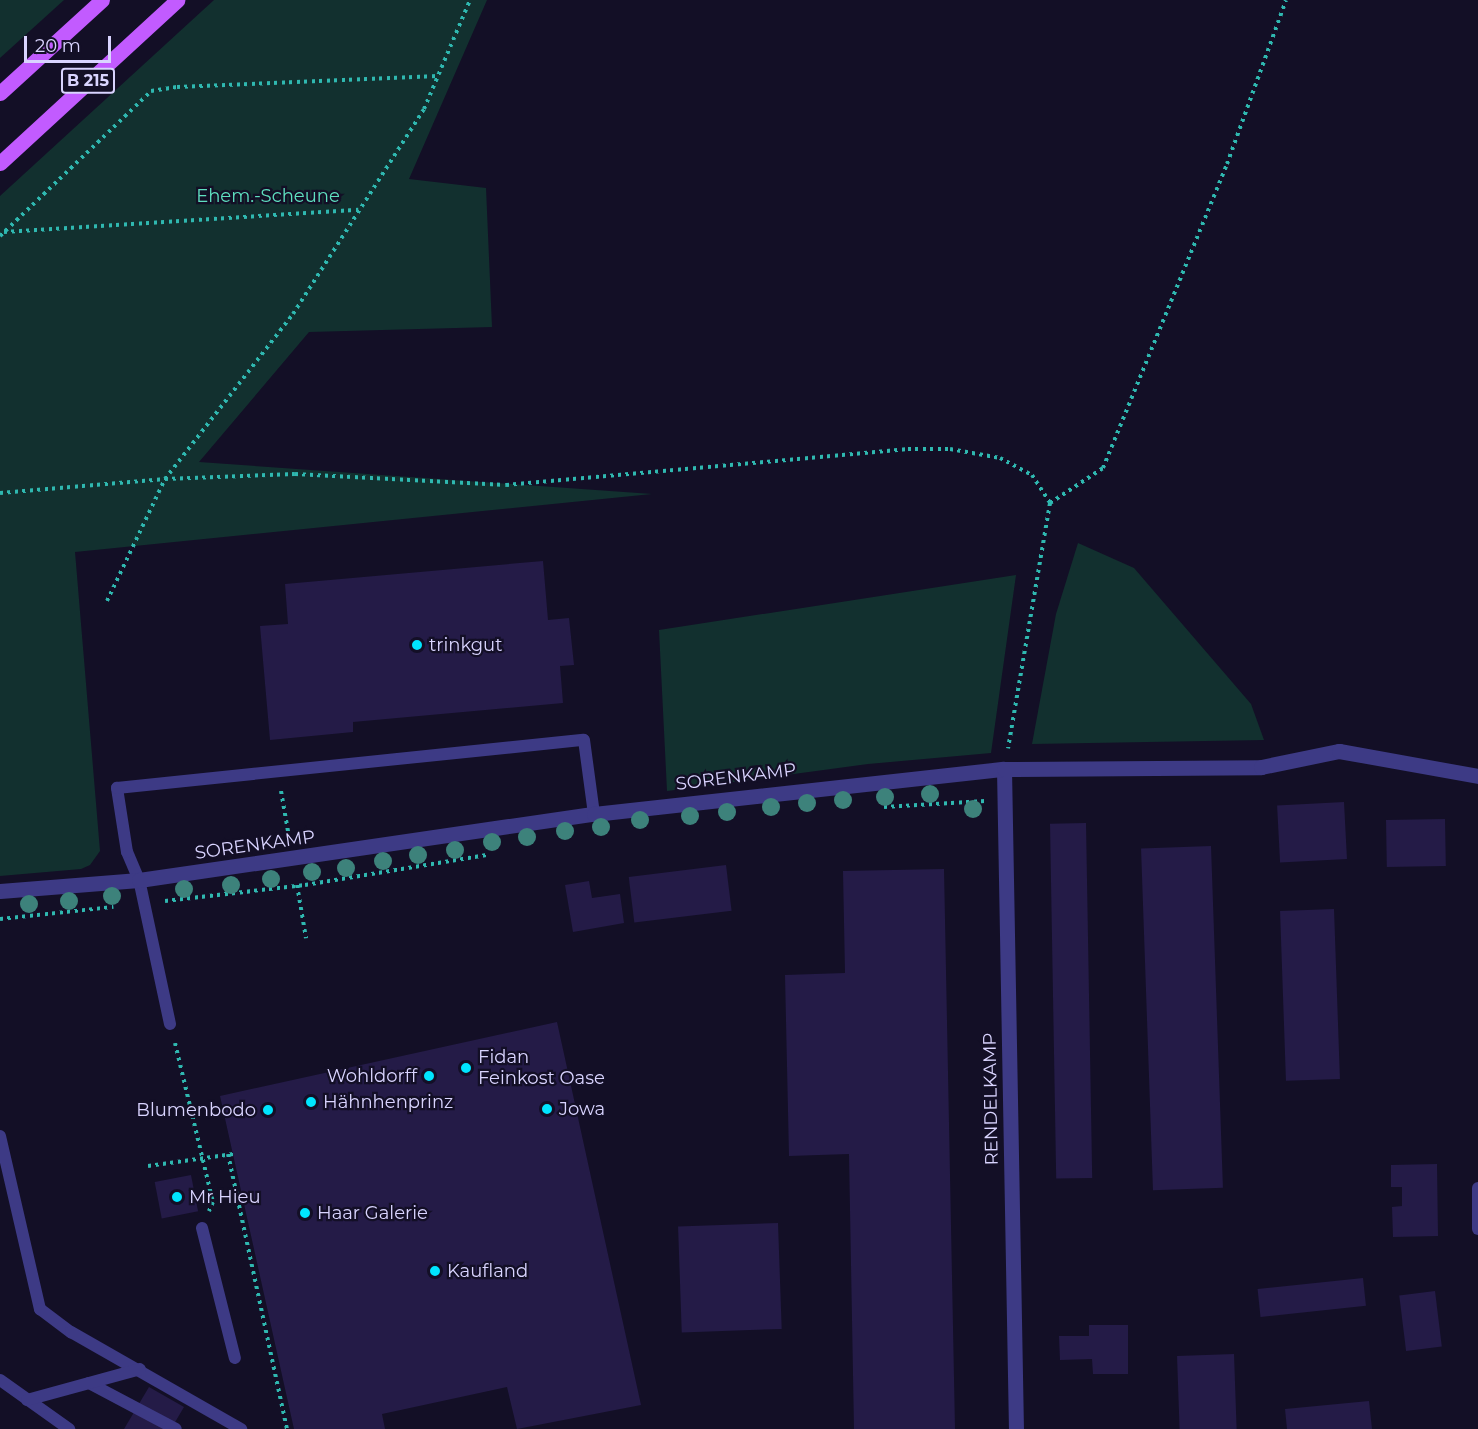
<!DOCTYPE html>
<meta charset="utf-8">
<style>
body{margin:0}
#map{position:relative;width:1478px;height:1429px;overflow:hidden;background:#130f26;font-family:Montserrat,sans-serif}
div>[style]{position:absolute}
.green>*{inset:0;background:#12302f}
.building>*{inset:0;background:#241b47;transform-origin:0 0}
.path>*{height:4px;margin-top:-2px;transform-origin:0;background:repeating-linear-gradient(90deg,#2fb8b0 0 3px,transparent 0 7.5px)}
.service>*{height:12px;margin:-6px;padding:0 6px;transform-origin:6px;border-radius:6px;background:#3d3a85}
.minor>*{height:15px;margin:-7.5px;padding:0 7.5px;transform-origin:7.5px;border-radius:7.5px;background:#3d3a85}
.primary>*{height:15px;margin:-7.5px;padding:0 7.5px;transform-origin:7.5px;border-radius:7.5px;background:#c25bff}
.trees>*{width:18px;height:18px;margin:-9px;border-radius:50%;background:#3d827b}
.dots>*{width:16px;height:16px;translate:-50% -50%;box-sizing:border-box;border:3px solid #130f26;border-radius:50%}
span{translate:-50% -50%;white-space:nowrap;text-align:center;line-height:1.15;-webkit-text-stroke:4.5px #130f26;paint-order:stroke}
.shield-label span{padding:2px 4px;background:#130f26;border:2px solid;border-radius:4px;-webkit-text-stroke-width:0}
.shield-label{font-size:16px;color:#d9d4ff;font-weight:700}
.park-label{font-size:18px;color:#5fe0c0}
.poi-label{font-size:18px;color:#d9d4ff}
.left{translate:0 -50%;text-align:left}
.right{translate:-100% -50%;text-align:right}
.street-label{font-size:18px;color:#d9d4ff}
.scale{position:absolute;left:24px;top:36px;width:87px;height:27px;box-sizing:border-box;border:3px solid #d9d4ff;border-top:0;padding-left:8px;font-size:18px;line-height:21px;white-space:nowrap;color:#d9d4ff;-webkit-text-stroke:4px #130f26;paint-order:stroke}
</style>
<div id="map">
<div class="green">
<div style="clip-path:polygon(0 0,64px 0,0 58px)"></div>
<div style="clip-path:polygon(214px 0,487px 0,409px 179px,486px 188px,492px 327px,309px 332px,199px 462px,652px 494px,75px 552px,100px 851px,90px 865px,81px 869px,0 876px,0 196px)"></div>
<div style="clip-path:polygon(1078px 543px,1134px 568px,1251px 704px,1264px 740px,1032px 744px,1056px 614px)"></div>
<div style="clip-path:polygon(1016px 575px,991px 753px,868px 764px,667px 791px,659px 630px)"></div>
</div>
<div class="building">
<div style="clip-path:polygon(543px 561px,548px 620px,569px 618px,574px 665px,560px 666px,563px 703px,353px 722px,353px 732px,270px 740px,260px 626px,288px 624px,285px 584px)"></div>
<div style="left:1344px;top:802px;width:57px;height:67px;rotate:87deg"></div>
<div style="left:1445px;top:819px;width:47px;height:59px;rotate:89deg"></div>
<div style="left:1086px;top:823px;width:355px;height:36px;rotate:89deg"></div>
<div style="left:1211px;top:846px;width:342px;height:70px;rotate:88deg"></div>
<div style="left:726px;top:865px;width:46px;height:98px;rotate:83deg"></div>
<div style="clip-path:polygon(944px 869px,955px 1429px,854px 1429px,849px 1154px,789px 1156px,785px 975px,845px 973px,843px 871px)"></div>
<div style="clip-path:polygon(589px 881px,592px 898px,620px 894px,624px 923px,573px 932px,565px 885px)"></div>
<div style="left:1334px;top:909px;width:170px;height:54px;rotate:88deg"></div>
<div style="clip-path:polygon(557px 1022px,641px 1405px,517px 1429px,507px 1387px,382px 1414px,385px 1429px,294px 1429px,220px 1096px)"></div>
<div style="clip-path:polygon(1437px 1164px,1438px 1236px,1393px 1237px,1392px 1207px,1402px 1206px,1402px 1187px,1391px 1187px,1391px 1165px)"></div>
<div style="left:191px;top:1175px;width:37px;height:37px;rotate:79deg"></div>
<div style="left:778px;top:1223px;width:106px;height:100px;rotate:88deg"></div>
<div style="left:1363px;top:1278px;width:28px;height:106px;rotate:84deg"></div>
<div style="left:1435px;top:1291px;width:56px;height:36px;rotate:83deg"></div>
<div style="clip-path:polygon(1089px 1325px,1128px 1325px,1128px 1374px,1093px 1374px,1092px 1359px,1060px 1360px,1059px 1336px,1089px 1336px)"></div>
<div style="left:1234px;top:1354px;width:75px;height:57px;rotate:88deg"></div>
<div style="clip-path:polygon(149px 1387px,184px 1407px,171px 1429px,124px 1429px)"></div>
<div style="clip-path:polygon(1369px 1401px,1372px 1429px,1287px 1429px,1285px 1409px)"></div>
</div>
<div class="path">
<div style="left:4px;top:232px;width:355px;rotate:-3.6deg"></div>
<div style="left:0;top:236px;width:209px;rotate:-43.8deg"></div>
<div style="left:151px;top:91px;width:26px;rotate:-9deg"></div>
<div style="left:177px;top:87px;width:261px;rotate:-2.4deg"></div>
<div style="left:0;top:493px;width:166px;rotate:-4.8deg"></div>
<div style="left:165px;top:479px;width:130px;rotate:-2.2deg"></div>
<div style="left:295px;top:474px;width:211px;rotate:3deg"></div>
<div style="left:506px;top:485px;width:404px;rotate:-5.1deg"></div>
<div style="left:908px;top:449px;width:42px"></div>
<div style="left:950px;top:449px;width:51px;rotate:10.2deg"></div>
<div style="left:1000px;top:458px;width:36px;rotate:28deg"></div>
<div style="left:1032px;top:475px;width:33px;rotate:57deg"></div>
<div style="left:1050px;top:503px;width:249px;rotate:99.7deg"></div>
<div style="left:1050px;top:503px;width:64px;rotate:-33.4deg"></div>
<div style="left:1103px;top:468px;width:328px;rotate:-67.8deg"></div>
<div style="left:1227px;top:164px;width:174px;rotate:-70.2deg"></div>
<div style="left:107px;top:601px;width:135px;rotate:-64.6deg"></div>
<div style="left:165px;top:479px;width:209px;rotate:-52.2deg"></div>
<div style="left:293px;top:314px;width:243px;rotate:-57.4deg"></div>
<div style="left:424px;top:109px;width:118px;rotate:-67.1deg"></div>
<div style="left:281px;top:791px;width:47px;rotate:80.1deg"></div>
<div style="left:884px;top:807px;width:101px;rotate:-3.4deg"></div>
<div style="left:297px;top:885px;width:54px;rotate:80.4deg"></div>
<div style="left:165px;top:901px;width:141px;rotate:-6.5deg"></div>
<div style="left:305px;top:885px;width:184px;rotate:-9.4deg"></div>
<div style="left:0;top:919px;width:114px;rotate:-6.1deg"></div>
<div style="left:175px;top:1043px;width:163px;rotate:76.6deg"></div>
<div style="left:213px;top:1202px;width:10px;rotate:114deg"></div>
<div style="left:228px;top:1154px;width:281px;rotate:77.9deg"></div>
<div style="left:148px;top:1166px;width:86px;rotate:-8deg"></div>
</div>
<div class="service">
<div style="left:170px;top:1024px;width:147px;rotate:-102.1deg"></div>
<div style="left:139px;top:880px;width:30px;rotate:-113deg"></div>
<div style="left:127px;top:852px;width:65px;rotate:-98.9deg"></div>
<div style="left:117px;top:788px;width:469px;rotate:-5.9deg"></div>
<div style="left:584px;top:740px;width:75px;rotate:82.3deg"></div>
<div style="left:0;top:1136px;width:178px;rotate:77deg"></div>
<div style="left:40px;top:1309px;width:39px;rotate:37deg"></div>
<div style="left:71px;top:1332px;width:196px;rotate:29.7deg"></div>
<div style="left:1478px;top:1188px;width:41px;rotate:90deg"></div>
<div style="left:202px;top:1228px;width:134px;rotate:75.8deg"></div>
<div style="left:0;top:1380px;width:85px;rotate:35.4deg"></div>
<div style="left:89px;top:1383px;width:98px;rotate:27.9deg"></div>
<div style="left:27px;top:1400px;width:117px;rotate:-15.3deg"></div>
</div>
<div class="minor">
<div style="left:1004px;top:769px;width:660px;rotate:88.96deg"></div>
<div style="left:0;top:891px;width:139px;rotate:-4.5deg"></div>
<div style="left:139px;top:880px;width:460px;rotate:-8.3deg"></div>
<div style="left:594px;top:814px;width:412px;rotate:-6.3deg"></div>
<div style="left:1004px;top:769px;width:257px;rotate:-0.4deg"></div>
<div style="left:1261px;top:767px;width:80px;rotate:-11.6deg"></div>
<div style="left:1339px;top:751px;width:141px;rotate:10.2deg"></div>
</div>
<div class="primary">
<div style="left:0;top:93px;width:138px;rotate:-42.4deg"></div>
<div style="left:0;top:163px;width:241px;rotate:-42.6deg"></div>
</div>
<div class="trees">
<div style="left:930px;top:794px"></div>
<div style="left:885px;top:797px"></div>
<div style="left:843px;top:800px"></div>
<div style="left:807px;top:803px"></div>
<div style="left:771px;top:807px"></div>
<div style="left:973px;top:809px"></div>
<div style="left:727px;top:812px"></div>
<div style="left:690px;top:816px"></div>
<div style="left:640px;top:820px"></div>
<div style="left:601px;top:827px"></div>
<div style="left:565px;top:831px"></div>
<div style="left:527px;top:837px"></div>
<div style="left:492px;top:842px"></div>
<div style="left:455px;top:850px"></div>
<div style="left:418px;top:855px"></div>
<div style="left:383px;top:861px"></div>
<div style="left:346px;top:868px"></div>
<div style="left:312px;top:872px"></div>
<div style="left:271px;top:879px"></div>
<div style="left:231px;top:885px"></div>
<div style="left:184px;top:889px"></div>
<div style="left:112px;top:896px"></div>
<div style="left:69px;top:901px"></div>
<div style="left:29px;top:904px"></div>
</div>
<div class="dots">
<div style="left:417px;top:645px;background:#00e5ff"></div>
<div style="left:466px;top:1068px;background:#00e5ff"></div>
<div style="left:429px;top:1076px;background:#00e5ff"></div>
<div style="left:311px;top:1102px;background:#00e5ff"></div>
<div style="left:547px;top:1109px;background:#00e5ff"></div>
<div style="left:268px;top:1110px;background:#00e5ff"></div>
<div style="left:177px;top:1197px;background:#00e5ff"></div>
<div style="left:305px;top:1213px;background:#00e5ff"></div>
<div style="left:435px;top:1271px;background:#00e5ff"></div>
</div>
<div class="shield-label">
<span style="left:88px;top:81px">B 215</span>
</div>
<div class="park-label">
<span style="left:268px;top:196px">Ehem.-Scheune</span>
</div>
<div class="poi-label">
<span class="left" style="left:429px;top:645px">trinkgut</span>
<span class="left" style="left:478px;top:1068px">Fidan<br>Feinkost Oase</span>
<span class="right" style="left:417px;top:1076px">Wohldorff</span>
<span class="left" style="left:323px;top:1102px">Hähnhenprinz</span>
<span class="left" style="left:559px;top:1109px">Jowa</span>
<span class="right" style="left:256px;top:1110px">Blumenbodo</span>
<span class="left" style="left:189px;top:1197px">Mr Hieu</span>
<span class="left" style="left:317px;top:1213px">Haar Galerie</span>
<span class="left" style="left:447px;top:1271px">Kaufland</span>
</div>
<div class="street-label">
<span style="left:736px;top:777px;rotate:-7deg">SORENKAMP</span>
<span style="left:255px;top:845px;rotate:-8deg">SORENKAMP</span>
<span style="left:991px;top:1099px;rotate:-91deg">RENDELKAMP</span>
</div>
<div class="scale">20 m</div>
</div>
